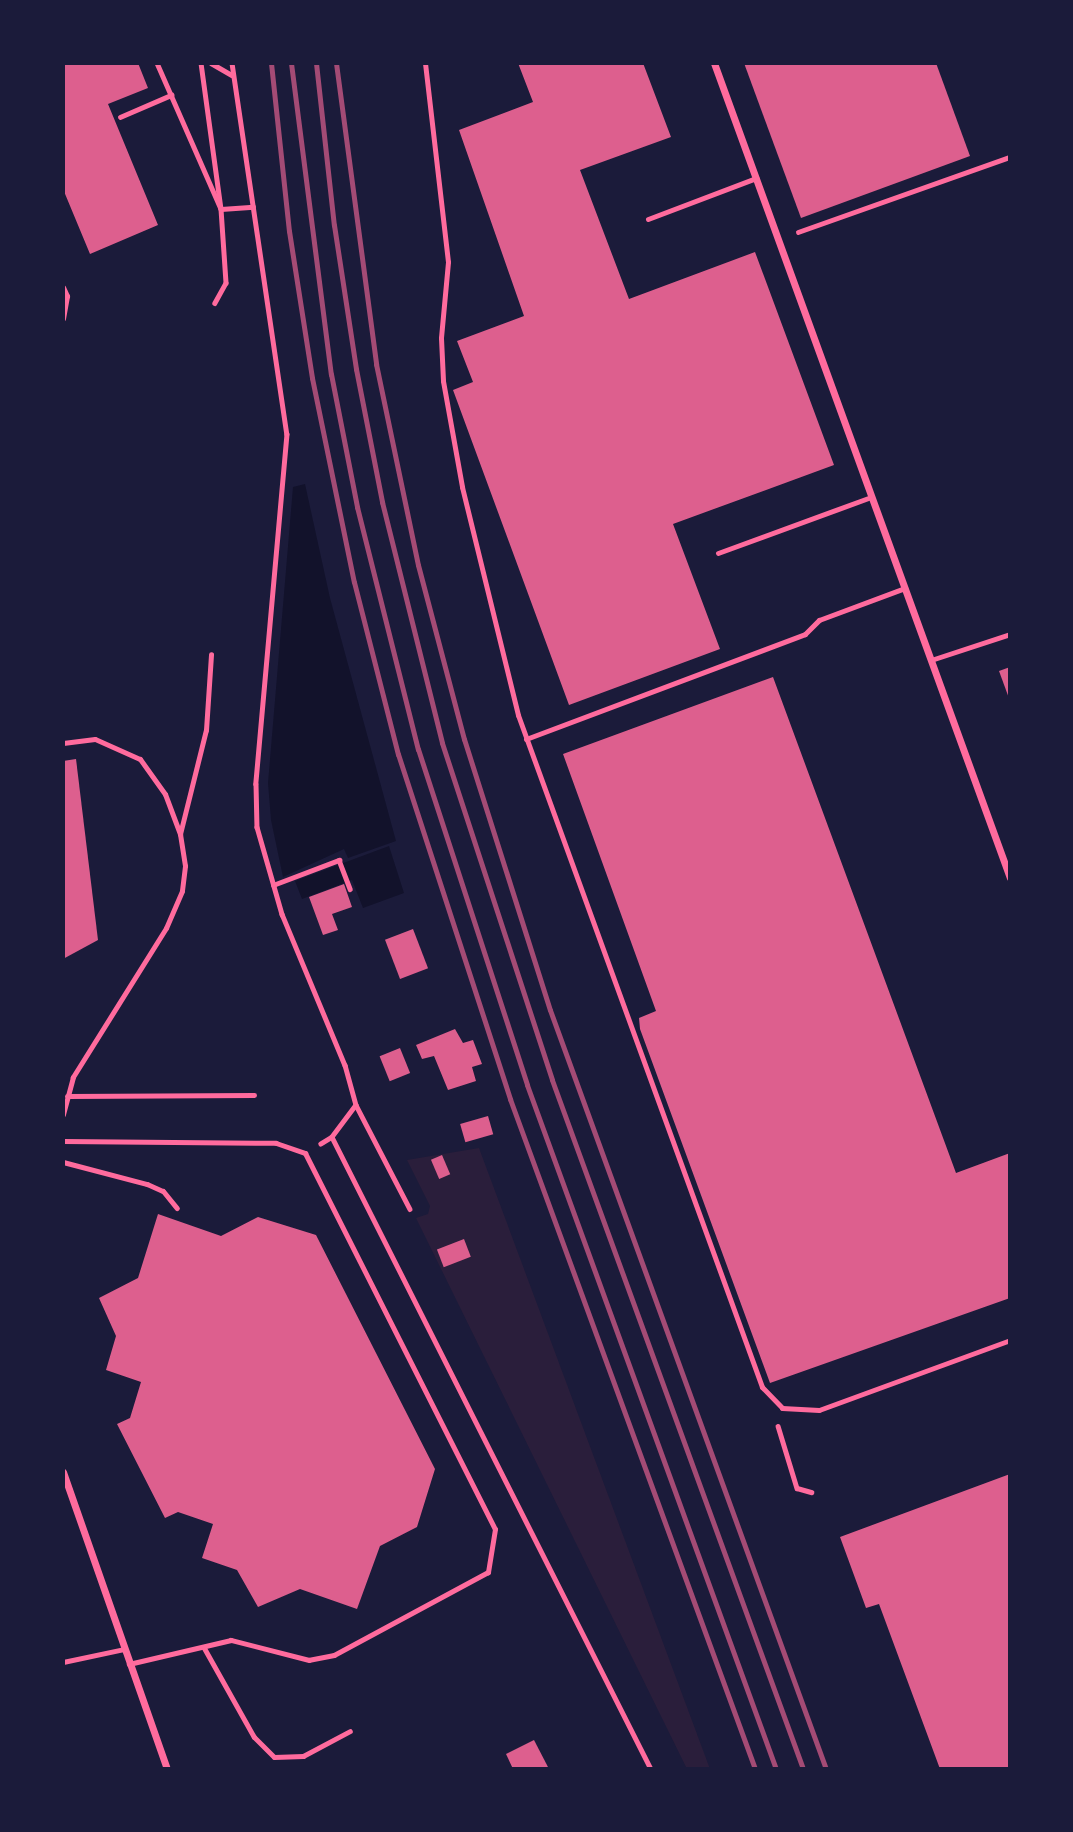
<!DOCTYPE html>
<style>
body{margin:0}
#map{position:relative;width:1073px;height:1832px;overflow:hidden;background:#1b1b3a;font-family:Quicksand,sans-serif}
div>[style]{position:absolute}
.green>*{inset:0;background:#2a1e3b}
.water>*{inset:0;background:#12122b}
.building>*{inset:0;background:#dd5f8e;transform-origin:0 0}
.path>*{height:4.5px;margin:-2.25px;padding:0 2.25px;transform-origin:2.25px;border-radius:2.25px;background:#ff6b9d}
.service>*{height:5px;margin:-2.5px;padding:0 2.5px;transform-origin:2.5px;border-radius:2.5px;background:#ff6b9d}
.minor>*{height:7px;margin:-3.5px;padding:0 3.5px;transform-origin:3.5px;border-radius:3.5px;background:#ff6b9d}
.rail>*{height:5px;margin:-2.5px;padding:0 2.5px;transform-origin:2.5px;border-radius:2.5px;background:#a44b75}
span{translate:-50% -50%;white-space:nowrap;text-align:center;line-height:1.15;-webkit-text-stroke:7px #1b1b3a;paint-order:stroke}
.frame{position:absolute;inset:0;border:65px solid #1b1b3a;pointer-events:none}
</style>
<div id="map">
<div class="green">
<div style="clip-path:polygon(479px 1148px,710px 1769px,687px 1769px,416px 1218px,428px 1214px,430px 1206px,407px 1160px)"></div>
</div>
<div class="water">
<div style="clip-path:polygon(305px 484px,330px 598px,396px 841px,348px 858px,344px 849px,283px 877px,271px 820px,268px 783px,293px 487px)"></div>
<div style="clip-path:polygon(389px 846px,404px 893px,363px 908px,352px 880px,302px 899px,295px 881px)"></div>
</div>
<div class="building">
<div style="clip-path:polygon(63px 63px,138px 63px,148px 88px,108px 104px,158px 225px,90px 254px,63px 189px)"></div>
<div style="clip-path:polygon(518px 63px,643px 63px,671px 137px,580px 170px,629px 299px,755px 252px,834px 465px,673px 524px,720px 649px,569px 705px,453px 390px,473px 382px,457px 341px,524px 316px,459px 130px,533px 102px)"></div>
<div style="clip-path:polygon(744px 63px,936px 63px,970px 156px,801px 218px)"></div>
<div style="clip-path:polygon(1010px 667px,1010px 701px,999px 671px)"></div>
<div style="clip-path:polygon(773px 677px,956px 1173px,1010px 1153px,1010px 1298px,770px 1383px,640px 1029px,639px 1018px,656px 1011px,563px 754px)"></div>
<div style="clip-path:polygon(76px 759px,98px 940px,63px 959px,63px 761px)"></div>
<div style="clip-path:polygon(344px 884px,352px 907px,332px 914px,338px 930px,323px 935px,309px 897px)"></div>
<div style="left:413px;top:929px;width:42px;height:30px;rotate:69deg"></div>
<div style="clip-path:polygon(455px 1029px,463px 1043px,473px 1040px,482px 1064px,472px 1067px,476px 1081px,448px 1090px,434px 1056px,422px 1059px,416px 1045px)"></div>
<div style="left:400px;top:1048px;width:27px;height:22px;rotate:68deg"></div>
<div style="left:488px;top:1116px;width:19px;height:29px;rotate:74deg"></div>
<div style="left:442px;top:1155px;width:21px;height:12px;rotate:67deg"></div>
<div style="clip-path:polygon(158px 1214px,221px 1236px,258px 1217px,316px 1235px,435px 1469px,417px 1527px,380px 1546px,357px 1609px,300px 1589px,258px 1607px,237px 1570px,202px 1558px,213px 1524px,178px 1512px,165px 1518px,117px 1424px,130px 1418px,141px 1382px,106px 1370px,116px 1336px,99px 1298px,138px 1278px)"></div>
<div style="left:464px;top:1239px;width:19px;height:29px;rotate:69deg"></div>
<div style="clip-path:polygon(1010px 1474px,1010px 1769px,940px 1769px,879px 1604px,866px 1608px,840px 1537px)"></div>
<div style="clip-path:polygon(534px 1740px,549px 1769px,513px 1769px,506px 1754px)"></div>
</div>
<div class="path">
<div style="left:157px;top:63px;width:159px;rotate:66.3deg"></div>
<div style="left:221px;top:209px;width:74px;rotate:86.1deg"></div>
<div style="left:226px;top:283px;width:23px;rotate:119deg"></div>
<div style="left:201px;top:63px;width:147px;rotate:82.2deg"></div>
<div style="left:221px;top:209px;width:32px;rotate:-4deg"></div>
<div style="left:211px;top:63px;width:24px;rotate:30deg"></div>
<div style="left:232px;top:63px;width:375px;rotate:81.6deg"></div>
<div style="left:287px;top:434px;width:351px;rotate:95.1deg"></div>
<div style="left:256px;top:784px;width:43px;rotate:88.7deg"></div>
<div style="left:257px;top:827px;width:91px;rotate:74deg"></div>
<div style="left:282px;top:914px;width:164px;rotate:67.4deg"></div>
<div style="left:345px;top:1065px;width:41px;rotate:74.6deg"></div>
<div style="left:356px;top:1105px;width:40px;rotate:127deg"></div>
<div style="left:332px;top:1137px;width:13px;rotate:148deg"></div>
<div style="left:120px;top:117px;width:56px;rotate:-23.3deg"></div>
<div style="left:798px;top:232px;width:225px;rotate:-19.5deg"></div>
<div style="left:273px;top:885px;width:71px;rotate:-20.7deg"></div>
<div style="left:339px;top:860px;width:31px;rotate:69deg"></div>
<div style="left:356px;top:1105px;width:117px;rotate:62.6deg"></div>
<div style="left:332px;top:1137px;width:708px;rotate:63.22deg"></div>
<div style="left:778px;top:1426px;width:65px;rotate:73deg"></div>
<div style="left:797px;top:1488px;width:15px;rotate:16deg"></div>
</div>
<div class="service">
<div style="left:425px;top:63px;width:200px;rotate:83.4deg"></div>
<div style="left:448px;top:262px;width:76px;rotate:95.3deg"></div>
<div style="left:441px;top:338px;width:43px;rotate:87.3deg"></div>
<div style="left:443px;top:381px;width:108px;rotate:79.8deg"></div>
<div style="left:462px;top:487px;width:235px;rotate:76.2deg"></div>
<div style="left:518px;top:715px;width:715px;rotate:70.04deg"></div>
<div style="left:762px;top:1387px;width:29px;rotate:46deg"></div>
<div style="left:782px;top:1408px;width:37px;rotate:3deg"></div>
<div style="left:819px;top:1410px;width:203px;rotate:-20.1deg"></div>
<div style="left:648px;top:219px;width:116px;rotate:-20.8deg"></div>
<div style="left:63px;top:287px;width:10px;rotate:66deg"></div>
<div style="left:67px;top:296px;width:23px;rotate:100deg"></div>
<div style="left:718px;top:553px;width:163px;rotate:-20.1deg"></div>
<div style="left:931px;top:660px;width:83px;rotate:-18.2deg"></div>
<div style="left:526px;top:739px;width:298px;rotate:-20.6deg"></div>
<div style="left:805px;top:634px;width:20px;rotate:-45deg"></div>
<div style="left:819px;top:620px;width:92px;rotate:-20.4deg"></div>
<div style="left:63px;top:743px;width:32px;rotate:-7deg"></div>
<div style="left:95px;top:739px;width:49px;rotate:24deg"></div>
<div style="left:140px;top:759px;width:43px;rotate:54.5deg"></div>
<div style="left:165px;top:794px;width:43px;rotate:69.4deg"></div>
<div style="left:180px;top:834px;width:32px;rotate:81deg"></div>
<div style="left:185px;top:866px;width:25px;rotate:97deg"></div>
<div style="left:182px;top:891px;width:40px;rotate:113.4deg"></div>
<div style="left:166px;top:928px;width:176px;rotate:122deg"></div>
<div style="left:73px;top:1077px;width:39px;rotate:105deg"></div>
<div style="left:180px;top:834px;width:107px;rotate:-76deg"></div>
<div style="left:206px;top:730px;width:76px;rotate:-86.2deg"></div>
<div style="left:67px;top:1096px;width:187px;rotate:-0.3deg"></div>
<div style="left:63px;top:1141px;width:213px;rotate:0.5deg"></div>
<div style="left:276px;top:1143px;width:31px;rotate:19deg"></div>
<div style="left:305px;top:1153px;width:421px;rotate:63.2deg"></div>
<div style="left:495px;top:1529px;width:44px;rotate:99.2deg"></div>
<div style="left:488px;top:1572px;width:175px;rotate:151.7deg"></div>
<div style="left:334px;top:1655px;width:25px;rotate:169deg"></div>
<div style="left:309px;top:1660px;width:81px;rotate:-165.6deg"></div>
<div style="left:231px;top:1640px;width:105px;rotate:166.8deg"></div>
<div style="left:63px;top:1162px;width:87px;rotate:14.7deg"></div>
<div style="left:147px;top:1184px;width:17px;rotate:24deg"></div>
<div style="left:163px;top:1191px;width:22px;rotate:51deg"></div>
<div style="left:204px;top:1648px;width:102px;rotate:60.7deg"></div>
<div style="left:254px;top:1737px;width:28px;rotate:45deg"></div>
<div style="left:274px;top:1757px;width:29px;rotate:-2deg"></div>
<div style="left:303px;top:1756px;width:53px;rotate:-28deg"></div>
<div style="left:63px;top:1662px;width:62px;rotate:-12deg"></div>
</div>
<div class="minor">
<div style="left:714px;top:63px;width:867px;rotate:70.04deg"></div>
<div style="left:63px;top:1472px;width:315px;rotate:70.7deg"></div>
</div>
<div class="rail">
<div style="left:271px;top:63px;width:169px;rotate:83.9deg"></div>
<div style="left:289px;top:231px;width:149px;rotate:81.1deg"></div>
<div style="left:312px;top:378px;width:208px;rotate:78.4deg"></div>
<div style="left:354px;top:582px;width:178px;rotate:75.7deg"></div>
<div style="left:398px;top:754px;width:363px;rotate:72deg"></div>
<div style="left:510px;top:1099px;width:713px;rotate:69.91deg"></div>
<div style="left:291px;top:63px;width:314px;rotate:82.7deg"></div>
<div style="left:331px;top:374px;width:136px;rotate:78.9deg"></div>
<div style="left:357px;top:507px;width:250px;rotate:75.9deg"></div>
<div style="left:418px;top:749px;width:353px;rotate:72deg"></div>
<div style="left:527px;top:1085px;width:728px;rotate:70deg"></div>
<div style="left:316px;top:63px;width:163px;rotate:83.7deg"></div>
<div style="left:334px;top:225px;width:146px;rotate:81.3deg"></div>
<div style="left:356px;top:369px;width:136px;rotate:78.9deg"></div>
<div style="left:382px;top:502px;width:248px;rotate:76deg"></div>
<div style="left:442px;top:743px;width:354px;rotate:71.9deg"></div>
<div style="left:552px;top:1080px;width:733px;rotate:69.98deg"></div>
<div style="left:336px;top:63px;width:304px;rotate:82.4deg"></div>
<div style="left:376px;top:364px;width:205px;rotate:78.2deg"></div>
<div style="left:418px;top:565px;width:180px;rotate:75.2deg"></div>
<div style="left:464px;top:739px;width:284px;rotate:72.4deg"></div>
<div style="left:550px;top:1010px;width:808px;rotate:70.02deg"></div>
</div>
<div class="frame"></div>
</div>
